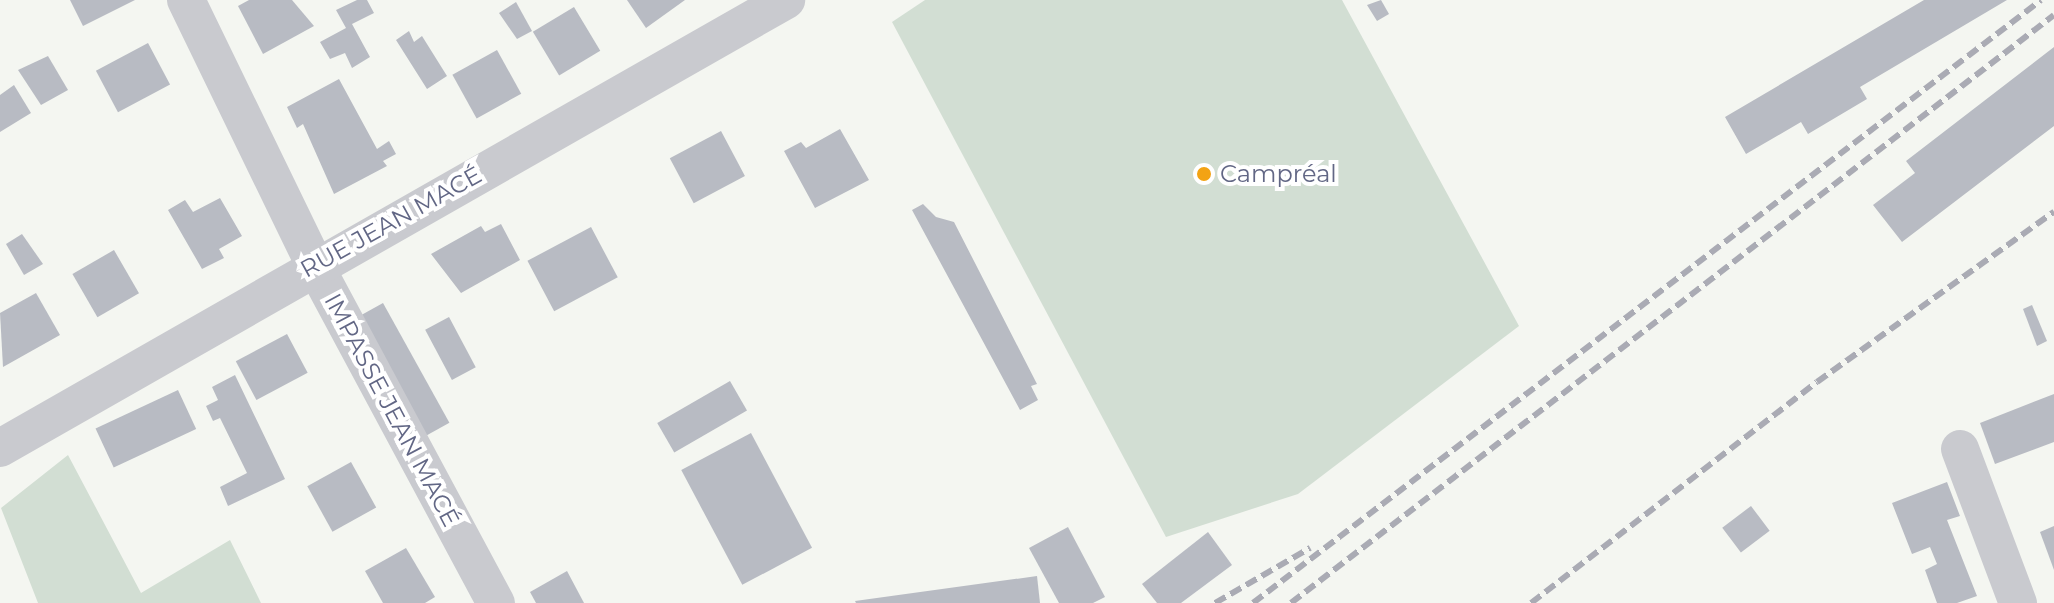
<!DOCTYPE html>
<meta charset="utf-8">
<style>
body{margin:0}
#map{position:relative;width:2054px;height:603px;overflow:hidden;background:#f4f6f1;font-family:Montserrat,sans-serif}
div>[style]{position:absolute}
.green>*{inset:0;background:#d2ded3}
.building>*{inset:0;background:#b8bbc3;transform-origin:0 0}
.minor>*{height:38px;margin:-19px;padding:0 19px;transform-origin:19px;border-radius:19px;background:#c9cacf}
.rail>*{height:6px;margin-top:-3px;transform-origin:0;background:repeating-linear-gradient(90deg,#aaabb4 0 12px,transparent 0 18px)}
.dots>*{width:22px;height:22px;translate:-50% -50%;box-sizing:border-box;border:4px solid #fff;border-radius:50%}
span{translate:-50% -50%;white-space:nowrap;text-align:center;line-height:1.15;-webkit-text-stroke:8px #fff;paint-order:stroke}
.poi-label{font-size:24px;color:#626785}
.left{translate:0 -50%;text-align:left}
.street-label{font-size:24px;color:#626785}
</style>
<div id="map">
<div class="green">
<div style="clip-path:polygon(925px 0,1342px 0,1519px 326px,1298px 494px,1166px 537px,892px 22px)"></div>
<div style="clip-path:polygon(68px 455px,141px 593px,230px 540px,261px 603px,38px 603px,1px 508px)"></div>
</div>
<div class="building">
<div style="clip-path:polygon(70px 0,135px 0,83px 26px)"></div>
<div style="clip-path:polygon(249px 0,292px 0,314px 26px,263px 54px,238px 6px)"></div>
<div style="clip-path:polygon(357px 0,367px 0,374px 13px,352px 24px,370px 57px,352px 68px,345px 53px,330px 59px,320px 42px,346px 28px,336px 10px)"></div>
<div style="clip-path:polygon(627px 0,685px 0,646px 28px)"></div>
<div style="clip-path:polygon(1381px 0,1389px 14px,1377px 21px,1367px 5px)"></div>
<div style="clip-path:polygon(1924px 0,2007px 0,1860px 87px,1867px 99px,1808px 134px,1801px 122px,1746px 154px,1725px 117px)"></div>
<div style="clip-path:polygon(516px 2px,532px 31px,517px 39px,499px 13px)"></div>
<div style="left:574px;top:7px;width:51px;height:48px;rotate:59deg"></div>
<div style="clip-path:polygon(409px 31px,414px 42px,422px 36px,447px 76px,427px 89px,396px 40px)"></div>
<div style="left:148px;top:43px;width:47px;height:59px;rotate:62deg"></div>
<div style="clip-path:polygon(2054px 47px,2054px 126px,1902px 242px,1873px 205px,1915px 173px,1906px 161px)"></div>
<div style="left:497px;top:50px;width:50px;height:51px;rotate:61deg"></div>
<div style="clip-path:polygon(48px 56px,68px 90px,41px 105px,18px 70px)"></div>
<div style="clip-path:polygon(339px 79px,377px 149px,389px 141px,396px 154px,383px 161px,387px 166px,334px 194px,303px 124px,297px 128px,287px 107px)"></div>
<div style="clip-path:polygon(14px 85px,31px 113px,0 132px,0 95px)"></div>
<div style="clip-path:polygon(840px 129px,869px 180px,815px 208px,784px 151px,801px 142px,806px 148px)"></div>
<div style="left:721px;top:131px;width:51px;height:58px;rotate:62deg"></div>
<div style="clip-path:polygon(220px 198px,242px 236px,219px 249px,224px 258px,202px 269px,168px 210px,185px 200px,193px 212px)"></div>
<div style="clip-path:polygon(923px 204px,936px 217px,954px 222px,1037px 384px,1031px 386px,1038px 400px,1020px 410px,912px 210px)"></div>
<div style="clip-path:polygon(501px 224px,520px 260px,461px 293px,431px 254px,481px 226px,485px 232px)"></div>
<div style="left:591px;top:227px;width:57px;height:72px;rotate:62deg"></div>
<div style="clip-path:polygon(22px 234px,43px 264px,24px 275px,6px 244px)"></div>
<div style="left:114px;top:250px;width:50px;height:48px;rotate:60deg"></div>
<div style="clip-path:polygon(36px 293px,60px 335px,3px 367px,0 313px)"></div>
<div style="left:383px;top:303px;width:137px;height:35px;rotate:61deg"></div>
<div style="clip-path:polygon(2032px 305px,2047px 341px,2037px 346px,2023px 309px)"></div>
<div style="left:449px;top:317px;width:57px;height:27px;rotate:62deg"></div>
<div style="left:287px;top:334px;width:44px;height:58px;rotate:62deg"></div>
<div style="clip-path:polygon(235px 375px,285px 479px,228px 506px,220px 487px,247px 473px,220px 418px,213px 421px,206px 406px,218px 400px,212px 387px)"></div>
<div style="left:730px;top:381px;width:34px;height:84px;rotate:60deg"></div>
<div style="left:178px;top:390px;width:43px;height:91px;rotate:65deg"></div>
<div style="clip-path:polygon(2054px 394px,2054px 442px,1995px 464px,1980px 423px)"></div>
<div style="left:751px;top:433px;width:130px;height:79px;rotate:62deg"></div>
<div style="left:351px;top:462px;width:52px;height:50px;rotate:61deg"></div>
<div style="clip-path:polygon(1947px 482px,1960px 516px,1947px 520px,1977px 596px,1957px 603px,1937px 603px,1925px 570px,1937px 564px,1930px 547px,1912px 554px,1892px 503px)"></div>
<div style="left:1751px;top:506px;width:31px;height:36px;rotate:53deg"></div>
<div style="clip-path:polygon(2054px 526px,2054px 570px,2040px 532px)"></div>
<div style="clip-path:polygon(1068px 527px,1105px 597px,1093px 603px,1059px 603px,1029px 548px)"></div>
<div style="clip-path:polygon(1208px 532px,1232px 565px,1181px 603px,1157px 603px,1142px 584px)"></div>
<div style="clip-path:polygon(406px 548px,435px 597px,425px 603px,383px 603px,365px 571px)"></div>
<div style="clip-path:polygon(567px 571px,584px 603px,536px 603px,530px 592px)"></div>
<div style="clip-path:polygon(1037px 576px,1040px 603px,856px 603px,855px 601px)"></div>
</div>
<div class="minor">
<div style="left:186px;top:0;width:293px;rotate:64.1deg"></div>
<div style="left:314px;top:264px;width:385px;rotate:61.8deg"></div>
<div style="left:0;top:448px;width:905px;rotate:-29.68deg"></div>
<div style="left:1960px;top:449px;width:165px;rotate:69.4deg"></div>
</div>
<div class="rail">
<div style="left:1215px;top:603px;width:110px;rotate:-30.1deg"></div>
<div style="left:1253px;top:603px;width:992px;rotate:-37.42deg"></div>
<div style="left:1291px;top:603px;width:963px;rotate:-37.62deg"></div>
<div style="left:1531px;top:603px;width:361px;rotate:-37.7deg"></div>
<div style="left:1817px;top:382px;width:292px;rotate:-35.7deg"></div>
</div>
<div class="dots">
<div style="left:1204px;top:174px;background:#f3a314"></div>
</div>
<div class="poi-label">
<span class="left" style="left:1220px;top:174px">Campréal</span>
</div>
<div class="street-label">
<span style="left:391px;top:222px;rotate:-29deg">RUE JEAN MACÉ</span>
<span style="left:392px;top:410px;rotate:62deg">IMPASSE JEAN MACÉ</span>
</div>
</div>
